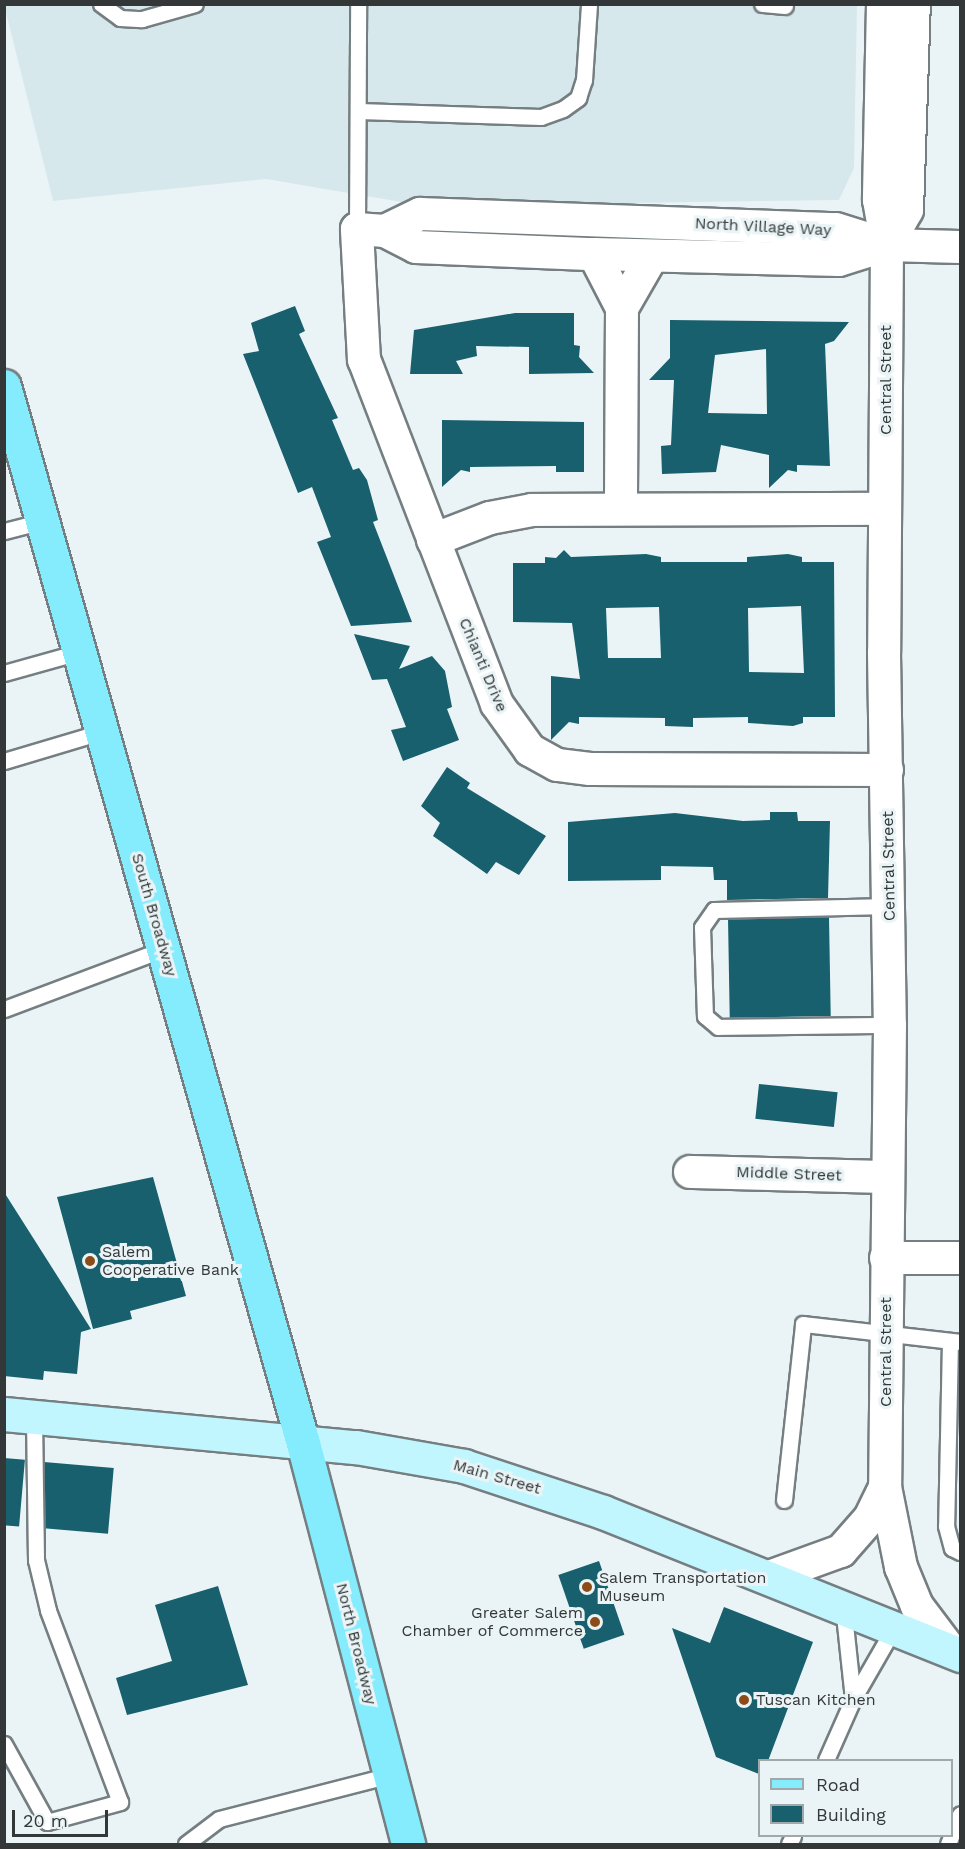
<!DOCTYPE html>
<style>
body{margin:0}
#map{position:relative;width:965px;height:1849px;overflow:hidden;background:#eaf4f6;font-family:"Work Sans",sans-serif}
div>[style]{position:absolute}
.built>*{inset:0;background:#d6e8ec}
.building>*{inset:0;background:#18606d;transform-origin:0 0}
.roads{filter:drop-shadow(2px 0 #757e80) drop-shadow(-2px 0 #757e80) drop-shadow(0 2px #757e80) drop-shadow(0 -2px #757e80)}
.service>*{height:15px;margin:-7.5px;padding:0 7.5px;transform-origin:7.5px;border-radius:7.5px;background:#fff}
.minor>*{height:32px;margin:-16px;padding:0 16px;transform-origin:16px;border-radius:16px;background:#fff}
.secondary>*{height:33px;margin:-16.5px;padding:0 16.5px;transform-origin:16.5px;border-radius:16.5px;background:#c2f6fe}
.primary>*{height:33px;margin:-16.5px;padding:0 16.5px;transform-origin:16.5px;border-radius:16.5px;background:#85ecfd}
.dots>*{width:16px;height:16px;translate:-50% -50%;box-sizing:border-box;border:3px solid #eaf4f6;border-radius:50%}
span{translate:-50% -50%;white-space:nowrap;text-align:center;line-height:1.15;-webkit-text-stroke:6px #eaf4f6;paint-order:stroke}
.street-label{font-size:16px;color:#333737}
.poi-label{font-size:16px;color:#333737}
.left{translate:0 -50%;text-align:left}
.right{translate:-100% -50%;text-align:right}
.frame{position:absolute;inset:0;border:6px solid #333737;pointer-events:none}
.legend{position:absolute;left:758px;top:1759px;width:195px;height:78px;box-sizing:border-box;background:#eaf4f6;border:2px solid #a1a8aa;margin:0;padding:8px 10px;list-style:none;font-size:18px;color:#333737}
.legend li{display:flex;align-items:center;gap:12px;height:30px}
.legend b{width:30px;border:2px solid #a1a8aa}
.scale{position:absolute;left:12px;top:1810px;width:96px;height:27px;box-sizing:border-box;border:3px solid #333737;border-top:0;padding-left:8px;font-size:18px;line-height:21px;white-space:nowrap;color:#333737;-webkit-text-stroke:4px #eaf4f6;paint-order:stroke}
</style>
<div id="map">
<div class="built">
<div style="clip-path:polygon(4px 5px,857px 5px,854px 168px,839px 200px,425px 206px,266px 179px,53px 201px)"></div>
</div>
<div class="building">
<div style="clip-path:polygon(295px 306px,305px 331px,299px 334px,338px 418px,332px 420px,353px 470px,359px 468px,367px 480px,378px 520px,373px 522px,412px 622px,351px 626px,317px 542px,331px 537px,312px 487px,298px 493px,243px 354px,259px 351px,251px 323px)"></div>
<div style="clip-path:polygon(515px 313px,574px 313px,574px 345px,580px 346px,579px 357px,594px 373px,529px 374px,529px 347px,476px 346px,477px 356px,456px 361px,463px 374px,410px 374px,414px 330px)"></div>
<div style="clip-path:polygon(evenodd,670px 320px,849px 322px,834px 341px,825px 344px,830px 466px,797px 465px,797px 472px,788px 470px,769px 488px,769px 455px,721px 445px,716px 472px,662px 474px,661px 446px,671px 445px,674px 380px,649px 380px,670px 358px,670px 320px,766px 349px,767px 414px,708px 413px,715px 355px,766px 349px)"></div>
<div style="clip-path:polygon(442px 420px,584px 422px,584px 472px,556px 472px,556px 466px,470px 467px,470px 472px,461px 470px,442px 487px)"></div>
<div style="clip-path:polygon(evenodd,564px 550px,571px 557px,646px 554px,661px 557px,661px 562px,747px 562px,747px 557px,788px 554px,802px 557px,802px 562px,834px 562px,835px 717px,803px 717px,803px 723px,793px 726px,748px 723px,748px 717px,693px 718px,693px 727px,665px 726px,665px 718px,579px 717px,579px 724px,569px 722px,551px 740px,551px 676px,580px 679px,572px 623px,513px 622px,513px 563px,545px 563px,545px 557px,556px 558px,564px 550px,801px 606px,804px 673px,749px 672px,748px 608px,801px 606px,564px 550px,659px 607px,661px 658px,608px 658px,606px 608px,659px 607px)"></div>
<div style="clip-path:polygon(354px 634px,410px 646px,399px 669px,432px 656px,445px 671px,452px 707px,447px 709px,459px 740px,403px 761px,391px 730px,406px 727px,387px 679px,372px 680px)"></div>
<div style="clip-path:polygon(447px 767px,470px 783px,467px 788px,546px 836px,519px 875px,496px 862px,487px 874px,433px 836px,440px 823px,421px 806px)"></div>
<div style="clip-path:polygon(770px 812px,797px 812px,798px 821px,830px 821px,828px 898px,727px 900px,727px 880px,714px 880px,713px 867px,661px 866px,661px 880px,568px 881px,568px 822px,675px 813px,743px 821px,770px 820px)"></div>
<div style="left:829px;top:917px;width:99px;height:101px;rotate:89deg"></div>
<div style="left:759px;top:1084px;width:79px;height:35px;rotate:6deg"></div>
<div style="clip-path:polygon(153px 1177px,186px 1296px,130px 1311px,132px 1319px,93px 1329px,57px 1197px)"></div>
<div style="clip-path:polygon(4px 1192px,91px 1329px,81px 1332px,77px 1374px,44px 1371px,43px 1380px,4px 1376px)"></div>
<div style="left:4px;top:1458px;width:21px;height:67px;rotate:5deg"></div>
<div style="left:44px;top:1462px;width:70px;height:66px;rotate:5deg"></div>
<div style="left:599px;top:1561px;width:78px;height:43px;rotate:71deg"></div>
<div style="clip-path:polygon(218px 1586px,248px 1685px,127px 1715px,116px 1678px,172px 1661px,155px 1605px)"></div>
<div style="clip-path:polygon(724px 1607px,813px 1642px,768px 1761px,759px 1761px,759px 1774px,716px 1757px,672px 1628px,710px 1643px)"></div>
</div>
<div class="roads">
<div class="service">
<div style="left:101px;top:4px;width:24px;rotate:36deg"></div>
<div style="left:120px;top:18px;width:22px;rotate:3deg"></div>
<div style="left:142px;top:19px;width:55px;rotate:-15.8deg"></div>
<div style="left:762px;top:4px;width:23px;rotate:5deg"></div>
<div style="left:359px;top:111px;width:182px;rotate:1.9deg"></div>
<div style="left:541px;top:117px;width:23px;rotate:-20deg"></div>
<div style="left:563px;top:109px;width:19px;rotate:-36deg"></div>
<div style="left:578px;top:98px;width:19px;rotate:-72deg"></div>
<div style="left:584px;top:80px;width:76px;rotate:-86.2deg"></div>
<div style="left:357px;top:229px;width:225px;rotate:-89.7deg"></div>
<div style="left:4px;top:531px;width:40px;rotate:-14.4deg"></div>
<div style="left:4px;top:673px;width:78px;rotate:-15.6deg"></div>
<div style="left:4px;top:761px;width:101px;rotate:-16.6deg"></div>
<div style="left:890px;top:906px;width:176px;rotate:178.7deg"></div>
<div style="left:714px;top:910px;width:21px;rotate:125deg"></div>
<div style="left:702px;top:927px;width:89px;rotate:88.1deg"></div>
<div style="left:705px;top:1016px;width:17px;rotate:40deg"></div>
<div style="left:718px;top:1027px;width:172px;rotate:-0.7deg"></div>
<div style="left:4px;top:1009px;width:171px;rotate:-20.6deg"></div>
<div style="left:950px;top:1341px;width:185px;rotate:91.2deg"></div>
<div style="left:946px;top:1526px;width:23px;rotate:75deg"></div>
<div style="left:952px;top:1548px;width:9px;rotate:27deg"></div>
<div style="left:784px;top:1500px;width:177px;rotate:-83.8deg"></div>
<div style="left:803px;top:1324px;width:158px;rotate:6.5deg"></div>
<div style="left:853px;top:1699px;width:84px;rotate:-60.1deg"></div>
<div style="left:4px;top:1744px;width:89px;rotate:61.1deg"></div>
<div style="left:47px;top:1822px;width:76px;rotate:-15.3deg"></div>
<div style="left:120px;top:1802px;width:205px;rotate:-110.6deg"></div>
<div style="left:48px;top:1610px;width:51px;rotate:-103.5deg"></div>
<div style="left:36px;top:1560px;width:143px;rotate:-90.8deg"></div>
<div style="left:826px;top:1760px;width:67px;rotate:-66.1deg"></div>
<div style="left:853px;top:1699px;width:94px;rotate:-96.1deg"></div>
<div style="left:186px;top:1844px;width:41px;rotate:-37.1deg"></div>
<div style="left:219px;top:1819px;width:177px;rotate:-14.4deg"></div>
<div style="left:789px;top:1844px;width:9px;rotate:-63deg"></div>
<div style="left:948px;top:1844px;width:32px;rotate:-68deg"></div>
</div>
<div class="minor">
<div style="left:883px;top:4px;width:196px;rotate:91.2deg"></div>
<div style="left:879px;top:200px;width:46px;rotate:79.9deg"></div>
<div style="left:887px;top:245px;width:408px;rotate:90.4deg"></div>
<div style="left:884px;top:653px;width:372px;rotate:89.1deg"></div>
<div style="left:890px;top:1025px;width:462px;rotate:90.6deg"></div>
<div style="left:885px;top:1487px;width:82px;rotate:78.7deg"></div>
<div style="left:901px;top:1567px;width:42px;rotate:67.7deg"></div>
<div style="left:917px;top:1606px;width:56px;rotate:52.9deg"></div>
<div style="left:385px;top:231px;width:39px;rotate:-26deg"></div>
<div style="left:420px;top:214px;width:416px;rotate:2.1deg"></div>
<div style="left:836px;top:229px;width:53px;rotate:17.4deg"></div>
<div style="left:887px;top:245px;width:73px;rotate:1.6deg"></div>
<div style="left:887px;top:245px;width:40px;rotate:-60.3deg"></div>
<div style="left:907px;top:210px;width:206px;rotate:-88.1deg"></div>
<div style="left:594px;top:254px;width:61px;rotate:62.6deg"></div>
<div style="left:622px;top:308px;width:201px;rotate:90.3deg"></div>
<div style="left:622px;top:308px;width:60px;rotate:-60deg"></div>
<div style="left:433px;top:540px;width:61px;rotate:-21.1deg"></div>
<div style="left:490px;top:518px;width:43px;rotate:-10.8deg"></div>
<div style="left:532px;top:510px;width:353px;rotate:-0.2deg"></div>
<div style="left:887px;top:770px;width:297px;rotate:-179.8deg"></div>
<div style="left:590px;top:769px;width:33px;rotate:-173deg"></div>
<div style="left:557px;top:765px;width:31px;rotate:-151deg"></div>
<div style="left:530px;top:750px;width:57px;rotate:-125.7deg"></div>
<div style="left:497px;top:704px;width:369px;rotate:-111.1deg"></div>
<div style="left:364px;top:360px;width:131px;rotate:-93.1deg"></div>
<div style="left:357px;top:229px;width:28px;rotate:4deg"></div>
<div style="left:385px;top:231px;width:35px;rotate:27deg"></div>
<div style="left:416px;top:247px;width:178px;rotate:2.3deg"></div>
<div style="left:594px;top:254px;width:245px;rotate:1.4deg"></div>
<div style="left:839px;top:260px;width:50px;rotate:-17.4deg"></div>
<div style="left:690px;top:1172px;width:197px;rotate:1.5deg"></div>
<div style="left:886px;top:1258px;width:74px"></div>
<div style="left:769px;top:1577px;width:77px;rotate:-19.9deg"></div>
<div style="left:841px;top:1551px;width:44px;rotate:-48.7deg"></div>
<div style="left:870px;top:1518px;width:34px;rotate:-64deg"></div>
</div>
<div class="secondary">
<div style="left:4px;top:1414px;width:354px;rotate:5.4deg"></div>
<div style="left:356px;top:1447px;width:110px;rotate:10deg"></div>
<div style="left:464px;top:1466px;width:146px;rotate:18.3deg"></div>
<div style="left:603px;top:1512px;width:385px;rotate:21.8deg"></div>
</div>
<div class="primary">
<div style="left:4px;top:386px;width:1098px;rotate:74.21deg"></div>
<div style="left:303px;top:1443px;width:415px;rotate:75.3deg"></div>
</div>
</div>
<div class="dots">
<div style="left:90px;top:1261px;background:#8d4c17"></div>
<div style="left:587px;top:1587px;background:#8d4c17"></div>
<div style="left:595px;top:1622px;background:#8d4c17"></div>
<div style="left:744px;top:1700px;background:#8d4c17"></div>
</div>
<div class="street-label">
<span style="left:763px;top:227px;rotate:3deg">North Village Way</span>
<span style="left:886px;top:380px;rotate:-90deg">Central Street</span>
<span style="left:483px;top:665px;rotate:67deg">Chianti Drive</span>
<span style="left:889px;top:866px;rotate:-91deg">Central Street</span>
<span style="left:154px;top:915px;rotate:74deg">South Broadway</span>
<span style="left:789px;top:1174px;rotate:2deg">Middle Street</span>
<span style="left:886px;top:1352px;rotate:-90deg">Central Street</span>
<span style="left:497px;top:1477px;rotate:16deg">Main Street</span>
<span style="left:356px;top:1644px;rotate:76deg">North Broadway</span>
</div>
<div class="poi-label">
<span class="left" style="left:102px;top:1261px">Salem<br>Cooperative Bank</span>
<span class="left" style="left:599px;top:1587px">Salem Transportation<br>Museum</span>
<span class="right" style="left:583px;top:1622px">Greater Salem<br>Chamber of Commerce</span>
<span class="left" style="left:756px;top:1700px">Tuscan Kitchen</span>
</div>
<div class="frame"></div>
<ul class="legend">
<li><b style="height:8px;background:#85ecfd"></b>Road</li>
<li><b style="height:16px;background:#18606d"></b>Building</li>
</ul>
<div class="scale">20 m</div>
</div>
